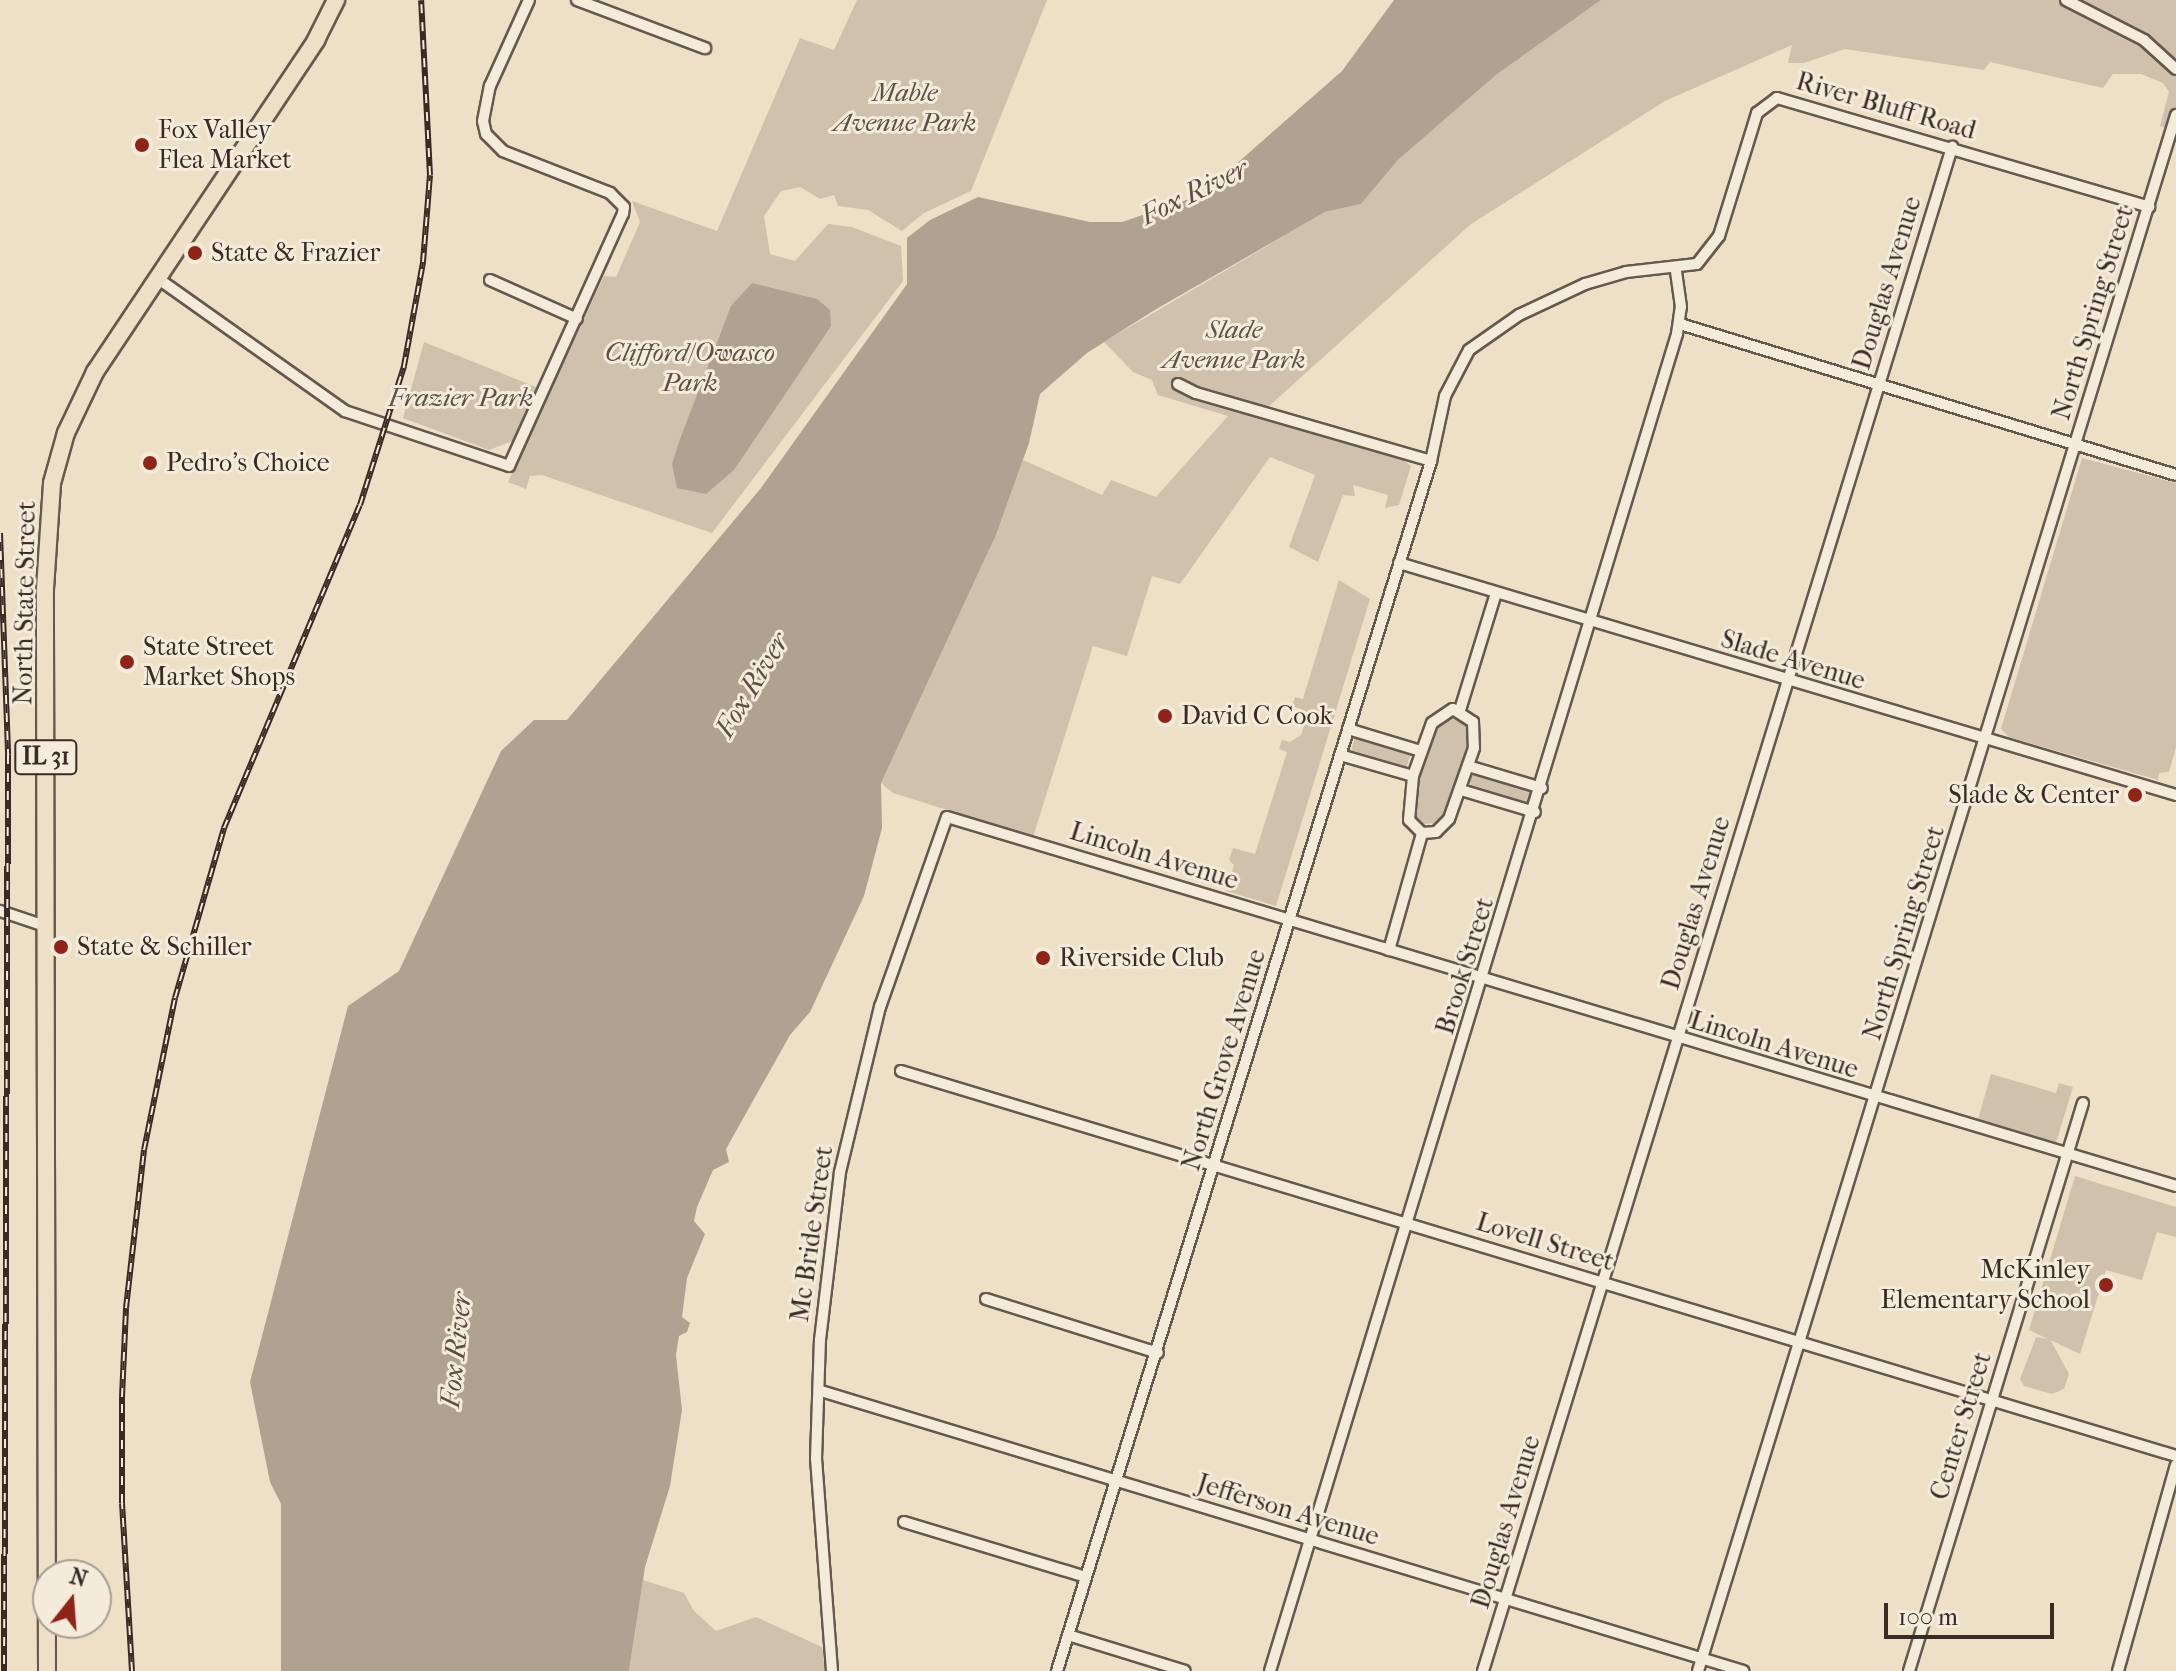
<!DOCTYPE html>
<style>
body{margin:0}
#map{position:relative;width:2176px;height:1671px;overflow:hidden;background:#eee0c7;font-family:"IM FELL French Canon",serif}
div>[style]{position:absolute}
.green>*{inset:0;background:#cfc1ab;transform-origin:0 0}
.water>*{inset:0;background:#b0a290}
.roads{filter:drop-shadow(2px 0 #66584d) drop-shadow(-2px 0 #66584d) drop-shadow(0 2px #66584d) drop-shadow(0 -2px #66584d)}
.minor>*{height:10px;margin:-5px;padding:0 5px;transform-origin:5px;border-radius:5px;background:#f4ebdb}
.primary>*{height:16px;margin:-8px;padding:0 8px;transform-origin:8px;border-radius:8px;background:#eee0c7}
.rail>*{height:6px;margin-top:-3px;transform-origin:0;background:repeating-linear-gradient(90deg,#f4ebdb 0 9px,#392a24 0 18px);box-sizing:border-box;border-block:2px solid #392a24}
.dots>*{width:22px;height:22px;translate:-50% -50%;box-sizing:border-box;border:4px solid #f4ebdb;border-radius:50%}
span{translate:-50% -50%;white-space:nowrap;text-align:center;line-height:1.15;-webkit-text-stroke:6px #f4ebdb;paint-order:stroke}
.shield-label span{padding:2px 6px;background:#f4ebdb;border:2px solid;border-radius:6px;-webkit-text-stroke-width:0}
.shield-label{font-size:24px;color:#392a24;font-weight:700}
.park-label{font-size:26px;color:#5e5046;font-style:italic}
.street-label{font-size:26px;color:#392a24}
.poi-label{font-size:26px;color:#392a24}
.left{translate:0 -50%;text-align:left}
.right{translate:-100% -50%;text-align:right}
.water-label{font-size:28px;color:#5d4e44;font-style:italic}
.north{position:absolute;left:32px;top:1559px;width:80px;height:80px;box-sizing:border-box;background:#f4ebdb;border:2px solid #a99e92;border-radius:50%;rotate:17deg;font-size:22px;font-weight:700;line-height:32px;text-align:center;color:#392a24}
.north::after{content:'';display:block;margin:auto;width:28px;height:36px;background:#8f2418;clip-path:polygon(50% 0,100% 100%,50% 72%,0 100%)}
.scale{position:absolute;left:1884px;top:1603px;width:170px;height:36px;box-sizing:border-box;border:4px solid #392a24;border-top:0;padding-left:10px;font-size:24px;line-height:28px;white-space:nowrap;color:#392a24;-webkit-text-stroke:6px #f4ebdb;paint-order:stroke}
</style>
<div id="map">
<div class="green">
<div style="clip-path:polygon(857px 0,1047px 0,971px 191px,924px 213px,902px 231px,868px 210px,838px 206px,834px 195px,820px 199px,800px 187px,781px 191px,764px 216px,770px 254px,795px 261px,828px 224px,852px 227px,901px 246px,903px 281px,712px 533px,542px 475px,530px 476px,526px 489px,508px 482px,604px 276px,616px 277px,640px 222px,632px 201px,717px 231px,800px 38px,834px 50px)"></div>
<div style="clip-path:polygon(1601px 0,2176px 0,2176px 131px,2160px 126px,2169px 92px,2163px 83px,2141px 74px,2113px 74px,2103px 88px,1990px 62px,1984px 70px,1845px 49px,1804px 63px,1788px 63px,1792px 45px,1665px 101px,1471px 224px,1257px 417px,1403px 460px,1411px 466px,1399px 505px,1385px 508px,1388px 495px,1353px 485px,1355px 496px,1343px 495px,1318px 562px,1289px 547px,1315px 475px,1270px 457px,1180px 584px,1152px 576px,1127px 656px,1093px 646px,1033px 837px,893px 793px,881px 783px,996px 535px,1023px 460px,1102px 495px,1111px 480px,1156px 497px,1228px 416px,1158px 395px,1152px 380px,1133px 372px,1104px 342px,1325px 212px,1361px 204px,1398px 160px,1496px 75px)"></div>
<div style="clip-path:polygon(424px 342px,541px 389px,518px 439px,489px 450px,403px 418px)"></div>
<div style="clip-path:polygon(2082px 458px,2176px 483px,2176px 747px,2169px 772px,2159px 773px,2158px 780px,2009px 737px,2001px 729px)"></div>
<div style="clip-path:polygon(1339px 580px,1370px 599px,1276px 906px,1226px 891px,1234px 865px,1229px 860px,1233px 848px,1255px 854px,1287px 752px,1279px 749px,1282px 740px,1290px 742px,1301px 735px,1306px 720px,1301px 709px,1292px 706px,1295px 697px,1303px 699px)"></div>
<div style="clip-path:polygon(1446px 717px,1468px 724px,1470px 741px,1450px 807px,1438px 823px,1424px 824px,1414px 814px,1416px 785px,1435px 727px)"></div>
<div style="left:1355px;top:737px;width:58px;height:14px;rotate:16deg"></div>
<div style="clip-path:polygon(1476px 773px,1532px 789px,1529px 804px,1471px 787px,1470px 778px)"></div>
<div style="clip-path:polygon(1991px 1074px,2056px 1093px,2059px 1083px,2073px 1087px,2056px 1143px,1978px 1119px)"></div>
<div style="clip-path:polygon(2075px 1176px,2176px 1207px,2176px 1237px,2157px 1232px,2142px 1280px,2106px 1270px,2080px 1354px,2029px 1330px)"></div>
<div style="clip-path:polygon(2036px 1337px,2050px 1339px,2069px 1374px,2064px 1389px,2052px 1394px,2024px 1386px,2020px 1379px)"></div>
<div style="clip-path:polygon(643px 1580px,684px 1593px,694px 1611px,716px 1631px,756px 1617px,822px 1647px,825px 1671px,629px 1671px)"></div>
</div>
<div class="water">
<div style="clip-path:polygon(1394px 0,1601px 0,1496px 75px,1398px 160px,1361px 204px,1325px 212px,1153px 311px,1087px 353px,1040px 394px,1029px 443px,996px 535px,881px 783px,882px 828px,864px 896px,810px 1012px,790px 1035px,726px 1149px,729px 1162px,713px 1170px,697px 1207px,694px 1221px,705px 1234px,687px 1278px,682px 1317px,690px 1323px,687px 1332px,679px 1336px,676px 1355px,682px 1410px,670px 1486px,645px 1567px,629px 1671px,281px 1671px,281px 1504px,270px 1482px,250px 1382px,348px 1006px,399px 971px,501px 751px,534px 720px,567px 720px,761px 488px,907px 284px,907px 238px,930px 220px,978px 197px,1090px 222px,1122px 222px,1201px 195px,1342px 71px)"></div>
<div style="clip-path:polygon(752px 283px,817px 299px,830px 310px,831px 326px,734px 470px,706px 494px,677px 488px,672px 464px,680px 439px,731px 306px)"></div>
</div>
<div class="roads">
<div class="minor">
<div style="left:577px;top:0;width:137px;rotate:20.6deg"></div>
<div style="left:2066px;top:0;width:88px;rotate:27.1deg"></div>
<div style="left:2144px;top:40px;width:43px;rotate:42.2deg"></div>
<div style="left:160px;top:280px;width:227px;rotate:35.3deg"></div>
<div style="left:345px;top:411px;width:173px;rotate:18.5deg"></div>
<div style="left:509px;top:466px;width:277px;rotate:-65.7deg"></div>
<div style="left:623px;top:214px;width:7px;rotate:-82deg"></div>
<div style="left:624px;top:207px;width:20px;rotate:-135deg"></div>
<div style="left:610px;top:193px;width:115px;rotate:-158.6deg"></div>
<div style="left:503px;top:151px;width:24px;rotate:-135deg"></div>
<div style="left:486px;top:134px;width:13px;rotate:-103deg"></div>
<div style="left:483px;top:121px;width:36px;rotate:-79deg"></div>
<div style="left:490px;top:86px;width:94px;rotate:-65.6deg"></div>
<div style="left:490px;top:280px;width:95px;rotate:24.1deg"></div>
<div style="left:1680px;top:324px;width:518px;rotate:16.93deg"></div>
<div style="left:1178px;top:384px;width:20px;rotate:27deg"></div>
<div style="left:1196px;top:393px;width:245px;rotate:16.1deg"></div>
<div style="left:1399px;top:563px;width:811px;rotate:16.62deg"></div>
<div style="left:1453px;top:709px;width:24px;rotate:33deg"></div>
<div style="left:1473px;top:722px;width:26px;rotate:88deg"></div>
<div style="left:1474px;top:748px;width:75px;rotate:109.4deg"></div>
<div style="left:1449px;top:819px;width:18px;rotate:135deg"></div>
<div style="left:1436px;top:832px;width:14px;rotate:176deg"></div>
<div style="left:1422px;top:833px;width:18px;rotate:-135deg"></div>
<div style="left:1409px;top:820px;width:44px;rotate:-84.8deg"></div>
<div style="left:1413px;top:776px;width:56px;rotate:-70.3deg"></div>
<div style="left:1432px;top:723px;width:25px;rotate:-34deg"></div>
<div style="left:1460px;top:710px;width:122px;rotate:-72.9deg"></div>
<div style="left:1348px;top:729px;width:76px;rotate:16.8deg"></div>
<div style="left:1340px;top:755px;width:76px;rotate:16deg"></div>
<div style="left:1468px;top:766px;width:77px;rotate:16.6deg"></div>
<div style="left:1461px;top:790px;width:77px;rotate:16.6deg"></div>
<div style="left:0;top:911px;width:47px;rotate:18.4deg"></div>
<div style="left:1389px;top:950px;width:122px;rotate:-74.2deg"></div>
<div style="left:901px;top:1071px;width:1332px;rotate:16.8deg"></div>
<div style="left:986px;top:1299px;width:180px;rotate:17.4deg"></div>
<div style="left:821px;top:1391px;width:964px;rotate:16.89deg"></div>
<div style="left:904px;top:1522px;width:190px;rotate:16.8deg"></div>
<div style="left:1068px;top:1635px;width:122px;rotate:17.1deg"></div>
<div style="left:832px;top:1671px;width:213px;rotate:-94.3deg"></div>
<div style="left:816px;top:1459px;width:119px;rotate:-88.1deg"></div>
<div style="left:820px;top:1340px;width:169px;rotate:-83.2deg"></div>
<div style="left:840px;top:1172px;width:170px;rotate:-76.4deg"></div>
<div style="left:880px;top:1007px;width:201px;rotate:-70.6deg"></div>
<div style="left:947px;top:817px;width:1283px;rotate:16.71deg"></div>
<div style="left:1057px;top:1671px;width:1266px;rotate:-72.82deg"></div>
<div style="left:1431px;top:461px;width:66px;rotate:-77.8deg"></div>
<div style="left:1445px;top:396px;width:52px;rotate:-62.4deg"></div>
<div style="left:1469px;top:350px;width:61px;rotate:-35deg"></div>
<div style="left:1519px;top:315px;width:73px;rotate:-25.2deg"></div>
<div style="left:1585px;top:284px;width:43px;rotate:-16.3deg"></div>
<div style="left:1626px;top:272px;width:71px;rotate:-6.4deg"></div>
<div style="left:1697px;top:264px;width:36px;rotate:-52deg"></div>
<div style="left:1719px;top:236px;width:129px;rotate:-72.8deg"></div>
<div style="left:1757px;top:113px;width:25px;rotate:-37deg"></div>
<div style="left:1777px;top:98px;width:388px;rotate:16.3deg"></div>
<div style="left:1270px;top:1671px;width:1398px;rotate:-73.07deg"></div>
<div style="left:1677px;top:334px;width:27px;rotate:-82deg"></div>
<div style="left:1681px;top:307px;width:37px;rotate:-98deg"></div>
<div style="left:1483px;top:1671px;width:1595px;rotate:-72.89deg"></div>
<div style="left:1698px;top:1671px;width:1628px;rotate:-72.92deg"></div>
<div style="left:1909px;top:1671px;width:594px;rotate:-72.97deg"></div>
<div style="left:2118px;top:1671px;width:214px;rotate:-74.3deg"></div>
</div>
<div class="primary">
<div style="left:47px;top:1671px;width:1082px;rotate:-90.11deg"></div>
<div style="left:45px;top:589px;width:106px;rotate:-86.2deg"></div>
<div style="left:52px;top:483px;width:52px;rotate:-74.4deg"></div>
<div style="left:66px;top:433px;width:68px;rotate:-64.6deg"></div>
<div style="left:95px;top:372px;width:399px;rotate:-56.3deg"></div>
<div style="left:316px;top:40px;width:45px;rotate:-63.4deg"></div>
</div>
</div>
<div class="rail">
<div style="left:0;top:533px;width:222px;rotate:87.9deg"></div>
<div style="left:8px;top:755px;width:916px;rotate:90.25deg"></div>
<div style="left:132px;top:1671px;width:168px;rotate:-93.4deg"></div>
<div style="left:122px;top:1503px;width:106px;rotate:-90deg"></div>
<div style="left:122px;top:1397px;width:89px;rotate:-87.4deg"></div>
<div style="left:126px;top:1308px;width:159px;rotate:-83.5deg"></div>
<div style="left:144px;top:1150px;width:155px;rotate:-78.5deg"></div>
<div style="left:175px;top:998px;width:177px;rotate:-73.9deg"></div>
<div style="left:224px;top:828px;width:350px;rotate:-67.2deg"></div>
<div style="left:360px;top:505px;width:146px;rotate:-72.4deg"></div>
<div style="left:404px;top:366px;width:106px;rotate:-79.6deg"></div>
<div style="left:423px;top:262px;width:87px;rotate:-85.4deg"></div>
<div style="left:430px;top:175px;width:175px;rotate:-92.9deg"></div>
</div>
<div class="dots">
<div style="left:142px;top:145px;background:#8f2418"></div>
<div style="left:195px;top:253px;background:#8f2418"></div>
<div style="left:150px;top:463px;background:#8f2418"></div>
<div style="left:127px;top:662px;background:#8f2418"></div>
<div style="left:1165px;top:716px;background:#8f2418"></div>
<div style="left:2135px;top:795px;background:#8f2418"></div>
<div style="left:61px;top:947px;background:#8f2418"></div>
<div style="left:1043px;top:958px;background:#8f2418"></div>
<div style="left:2106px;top:1285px;background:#8f2418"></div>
</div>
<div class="shield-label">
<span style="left:46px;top:757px">IL 31</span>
</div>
<div class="park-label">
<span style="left:905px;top:108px">Mable<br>Avenue Park</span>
<span style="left:1234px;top:345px">Slade<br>Avenue Park</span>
<span style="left:690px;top:368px">Clifford/Owasco<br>Park</span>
<span style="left:461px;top:398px">Frazier Park</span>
</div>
<div class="street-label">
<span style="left:1886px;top:106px;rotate:16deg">River Bluff Road</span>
<span style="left:1887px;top:283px;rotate:-73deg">Douglas Avenue</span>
<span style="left:2093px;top:313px;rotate:-73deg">North Spring Street</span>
<span style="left:25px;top:603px;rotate:-89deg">North State Street</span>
<span style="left:1793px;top:660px;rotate:17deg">Slade Avenue</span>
<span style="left:1154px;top:856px;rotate:17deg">Lincoln Avenue</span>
<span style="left:1696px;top:903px;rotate:-73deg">Douglas Avenue</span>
<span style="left:1904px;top:933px;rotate:-73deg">North Spring Street</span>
<span style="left:1465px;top:966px;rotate:-73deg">Brook Street</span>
<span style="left:1774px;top:1045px;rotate:17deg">Lincoln Avenue</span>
<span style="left:1224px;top:1060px;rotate:-73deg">North Grove Avenue</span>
<span style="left:812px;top:1234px;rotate:-82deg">Mc Bride Street</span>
<span style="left:1545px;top:1242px;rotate:17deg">Lovell Street</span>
<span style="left:1961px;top:1426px;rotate:-73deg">Center Street</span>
<span style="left:1288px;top:1510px;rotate:17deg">Jefferson Avenue</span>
<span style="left:1506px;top:1522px;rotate:-73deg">Douglas Avenue</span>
</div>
<div class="poi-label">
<span class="left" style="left:158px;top:145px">Fox Valley<br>Flea Market</span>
<span class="left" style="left:211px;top:253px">State &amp; Frazier</span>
<span class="left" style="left:166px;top:463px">Pedro's Choice</span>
<span class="left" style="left:143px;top:662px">State Street<br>Market Shops</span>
<span class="left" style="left:1181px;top:716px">David C Cook</span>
<span class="right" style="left:2119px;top:795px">Slade &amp; Center</span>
<span class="left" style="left:77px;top:947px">State &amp; Schiller</span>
<span class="left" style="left:1059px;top:958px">Riverside Club</span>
<span class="right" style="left:2090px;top:1285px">McKinley<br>Elementary School</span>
</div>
<div class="water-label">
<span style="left:1194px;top:192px;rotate:-26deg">Fox River</span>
<span style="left:752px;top:685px;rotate:-59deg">Fox River</span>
<span style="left:456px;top:1350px;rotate:-84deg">Fox River</span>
</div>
<div class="north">N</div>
<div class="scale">100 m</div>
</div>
